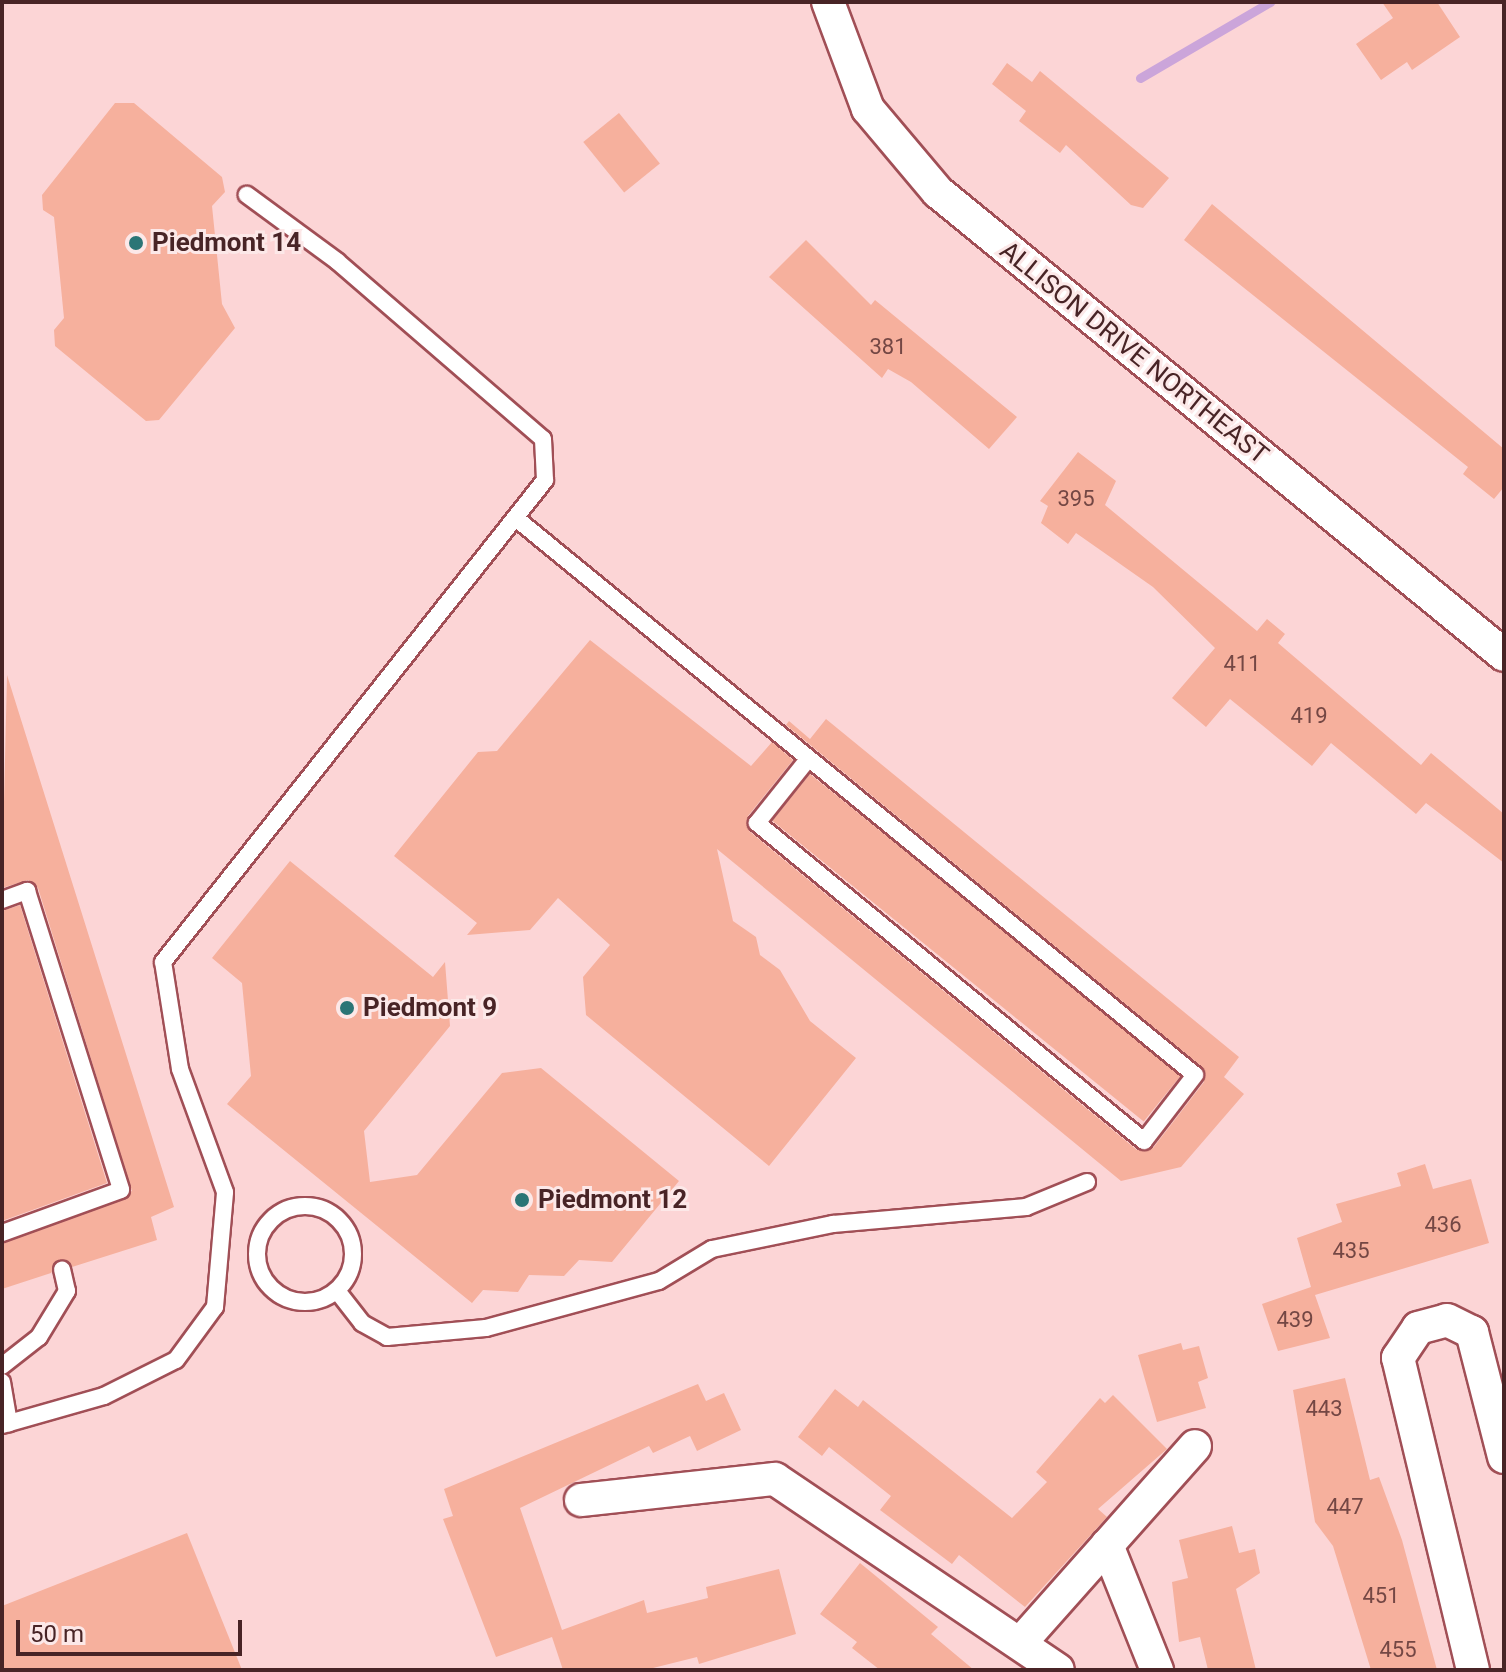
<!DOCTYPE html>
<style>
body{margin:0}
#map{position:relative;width:1506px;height:1672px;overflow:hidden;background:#fcd5d6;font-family:Roboto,sans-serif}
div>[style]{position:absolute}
.stream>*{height:9px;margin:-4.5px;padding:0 4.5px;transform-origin:4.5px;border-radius:4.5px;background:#cba5da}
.building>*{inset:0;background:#f6b09d;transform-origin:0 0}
.roads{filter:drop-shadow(2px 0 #a14f56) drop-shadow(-2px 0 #a14f56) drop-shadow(0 2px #a14f56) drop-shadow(0 -2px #a14f56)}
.lane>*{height:16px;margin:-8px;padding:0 8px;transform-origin:8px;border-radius:8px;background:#fff}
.lane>.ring{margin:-8px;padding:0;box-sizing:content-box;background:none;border:16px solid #fff;border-radius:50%}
.street>*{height:32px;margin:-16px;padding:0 16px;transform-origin:16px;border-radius:16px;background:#fff}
.dots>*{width:22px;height:22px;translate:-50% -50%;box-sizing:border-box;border:4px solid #fce8e8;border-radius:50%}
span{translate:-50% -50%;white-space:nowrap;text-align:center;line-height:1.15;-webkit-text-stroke:6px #fce8e8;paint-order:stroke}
.number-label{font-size:22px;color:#744744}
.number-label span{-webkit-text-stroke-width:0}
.poi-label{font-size:26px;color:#482426;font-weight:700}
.left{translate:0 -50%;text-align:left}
.street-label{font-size:26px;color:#482426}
.frame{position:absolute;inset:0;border:4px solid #482426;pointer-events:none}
.scale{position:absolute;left:16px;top:1620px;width:226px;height:36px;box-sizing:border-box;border:4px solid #482426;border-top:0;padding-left:10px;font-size:24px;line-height:28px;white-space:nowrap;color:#482426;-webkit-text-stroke:6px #fce8e8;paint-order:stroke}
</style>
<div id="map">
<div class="stream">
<div style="left:1140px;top:78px;width:151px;rotate:-30.3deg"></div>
</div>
<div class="building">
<div style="clip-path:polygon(1382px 2px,1437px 2px,1460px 37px,1412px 70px,1407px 62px,1381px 80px,1356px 44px,1393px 18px)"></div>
<div style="clip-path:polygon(1007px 63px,1032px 82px,1040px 71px,1169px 178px,1143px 208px,1131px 205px,1066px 145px,1060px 153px,1019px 121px,1026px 111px,992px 84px)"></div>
<div style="clip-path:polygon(115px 103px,134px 103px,222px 177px,225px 192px,212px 206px,222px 304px,235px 328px,159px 420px,146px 421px,55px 346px,54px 330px,64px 318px,54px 217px,43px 210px,42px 195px)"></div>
<div style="left:619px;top:113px;width:65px;height:46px;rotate:51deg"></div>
<div style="clip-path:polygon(1212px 204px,1504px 449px,1504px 487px,1494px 499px,1463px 474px,1468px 467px,1184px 240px)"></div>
<div style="clip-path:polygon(806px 240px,871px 305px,875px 300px,1017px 417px,989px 449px,911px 382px,888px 369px,882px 378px,769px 277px)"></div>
<div style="clip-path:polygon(1078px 452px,1116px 481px,1105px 505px,1257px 631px,1267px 619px,1285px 634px,1278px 643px,1421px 765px,1431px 753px,1504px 814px,1504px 863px,1426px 803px,1416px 814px,1331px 743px,1312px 766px,1230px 699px,1206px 727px,1172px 698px,1215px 648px,1153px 587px,1076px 533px,1068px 544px,1041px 523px,1048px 506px,1040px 501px)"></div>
<div style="clip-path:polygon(590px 640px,751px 766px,772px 742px,793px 760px,748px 816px,749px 831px,1137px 1150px,1153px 1148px,1204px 1082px,1202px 1067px,786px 725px,789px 721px,810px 739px,826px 719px,1239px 1057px,1224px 1077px,1244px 1094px,1181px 1167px,1121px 1181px,717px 849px,733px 921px,756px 937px,760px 955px,780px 970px,810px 1021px,856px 1058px,769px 1166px,586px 1015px,583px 977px,610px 945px,558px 898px,530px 930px,467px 935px,477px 923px,394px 856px,478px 752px,497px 751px)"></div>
<div style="clip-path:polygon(7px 675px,174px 1207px,151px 1217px,157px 1240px,72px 1267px,59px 1260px,51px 1273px,2px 1289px,2px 1244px,132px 1191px,38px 888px,28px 880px,2px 888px)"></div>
<div style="left:810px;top:774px;width:478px;height:60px;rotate:39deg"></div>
<div style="clip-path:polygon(290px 861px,433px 977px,445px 962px,450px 1026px,364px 1131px,370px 1182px,417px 1175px,502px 1073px,541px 1068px,679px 1181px,612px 1262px,579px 1260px,564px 1276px,529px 1275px,518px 1292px,483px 1290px,472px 1303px,227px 1104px,251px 1076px,242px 983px,212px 958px)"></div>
<div style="clip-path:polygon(20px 905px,107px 1183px,2px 1221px,2px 911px)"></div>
<div style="clip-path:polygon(1425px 1164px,1433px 1189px,1471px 1179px,1489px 1243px,1315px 1295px,1330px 1338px,1278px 1351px,1262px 1304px,1311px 1287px,1297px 1238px,1342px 1222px,1336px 1204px,1401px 1186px,1397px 1173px)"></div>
<div style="clip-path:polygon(1181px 1343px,1183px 1350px,1199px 1346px,1208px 1378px,1198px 1382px,1206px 1408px,1157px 1422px,1138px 1355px)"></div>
<div style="clip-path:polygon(1345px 1378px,1370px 1480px,1379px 1477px,1402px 1540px,1437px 1670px,1371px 1670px,1333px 1546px,1315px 1522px,1293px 1390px)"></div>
<div style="clip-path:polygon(698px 1384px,706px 1401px,724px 1393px,741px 1430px,697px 1451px,690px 1436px,653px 1453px,649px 1446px,520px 1508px,562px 1630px,644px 1600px,647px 1613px,708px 1598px,706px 1587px,779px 1569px,796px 1634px,699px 1664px,697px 1657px,645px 1670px,563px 1670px,552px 1637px,496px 1657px,443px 1519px,453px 1516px,444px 1489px)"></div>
<div style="clip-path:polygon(835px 1389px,858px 1407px,863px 1400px,1012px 1518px,1047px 1482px,1036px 1472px,1100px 1398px,1105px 1403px,1113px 1395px,1167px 1449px,1098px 1509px,1107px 1517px,1025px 1607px,959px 1555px,952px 1564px,880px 1510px,891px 1496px,829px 1447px,822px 1456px,798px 1437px)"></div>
<div style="clip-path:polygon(1232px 1526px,1239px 1553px,1255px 1549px,1260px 1573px,1236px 1589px,1256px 1670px,1208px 1670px,1200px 1637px,1179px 1642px,1172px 1582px,1188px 1578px,1179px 1540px)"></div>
<div style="clip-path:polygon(187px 1533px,242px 1670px,2px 1670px,2px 1606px)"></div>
<div style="clip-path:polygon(860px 1563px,938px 1627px,931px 1634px,974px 1670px,880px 1670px,852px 1648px,857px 1642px,820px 1614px)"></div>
</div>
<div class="roads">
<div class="lane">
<div style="left:518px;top:520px;width:875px;rotate:39.34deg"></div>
<div style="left:1195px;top:1075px;width:83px;rotate:127.7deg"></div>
<div style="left:1144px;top:1141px;width:501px;rotate:-140.59deg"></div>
<div style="left:757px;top:823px;width:82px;rotate:-51.4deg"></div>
<div style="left:2px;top:900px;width:27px;rotate:-20deg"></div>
<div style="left:27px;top:891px;width:313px;rotate:72.5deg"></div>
<div style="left:121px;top:1190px;width:127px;rotate:160.1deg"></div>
<div class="ring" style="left:257px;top:1206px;width:80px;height:80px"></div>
<div style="left:338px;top:1292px;width:39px;rotate:52deg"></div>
<div style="left:362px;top:1323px;width:29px;rotate:29deg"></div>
<div style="left:387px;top:1337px;width:99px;rotate:-5.2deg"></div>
<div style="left:486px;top:1328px;width:179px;rotate:-15.2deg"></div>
<div style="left:659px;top:1281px;width:62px;rotate:-31.1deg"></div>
<div style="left:712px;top:1249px;width:124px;rotate:-11.7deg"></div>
<div style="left:833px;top:1224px;width:194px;rotate:-5deg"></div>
<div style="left:1026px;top:1207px;width:66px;rotate:-22.3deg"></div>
<div style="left:2px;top:1366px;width:47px;rotate:-38.1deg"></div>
<div style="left:39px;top:1337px;width:54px;rotate:-58.7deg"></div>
<div style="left:67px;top:1291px;width:22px;rotate:-103deg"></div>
<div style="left:2px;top:1382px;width:42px;rotate:80.3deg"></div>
<div style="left:2px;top:1425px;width:106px;rotate:-15.9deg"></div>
<div style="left:104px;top:1396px;width:80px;rotate:-26.6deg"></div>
<div style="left:176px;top:1360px;width:66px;rotate:-53.7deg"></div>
<div style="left:215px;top:1307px;width:115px;rotate:-85deg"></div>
<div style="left:225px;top:1192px;width:131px;rotate:-110.1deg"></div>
<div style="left:180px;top:1069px;width:108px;rotate:-99deg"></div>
<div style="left:163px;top:962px;width:615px;rotate:-51.6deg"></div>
<div style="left:545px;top:480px;width:41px;rotate:-92.8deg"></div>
<div style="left:543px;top:439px;width:272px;rotate:-139.2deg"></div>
<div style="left:337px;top:261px;width:112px;rotate:-143.7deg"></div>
</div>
<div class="street">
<div style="left:828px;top:2px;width:114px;rotate:69.5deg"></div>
<div style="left:868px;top:109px;width:109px;rotate:49.9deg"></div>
<div style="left:938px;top:192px;width:731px;rotate:39.28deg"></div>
<div style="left:581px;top:1500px;width:195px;rotate:-6.2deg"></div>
<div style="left:775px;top:1479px;width:341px;rotate:34deg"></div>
<div style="left:1107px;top:1545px;width:135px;rotate:68.2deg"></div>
<div style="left:1023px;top:1640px;width:259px;rotate:-48.4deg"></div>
<div style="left:1473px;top:1670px;width:321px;rotate:-103.5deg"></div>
<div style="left:1398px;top:1358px;width:36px;rotate:-56deg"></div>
<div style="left:1418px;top:1328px;width:30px;rotate:-15deg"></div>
<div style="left:1447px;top:1320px;width:28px;rotate:26deg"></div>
<div style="left:1472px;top:1332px;width:129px;rotate:75.6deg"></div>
</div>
</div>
<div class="dots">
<div style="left:136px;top:243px;background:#2b7576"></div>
<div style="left:347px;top:1008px;background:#2b7576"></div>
<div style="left:522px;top:1200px;background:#2b7576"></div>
</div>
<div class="number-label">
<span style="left:888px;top:347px">381</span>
<span style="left:1076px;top:499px">395</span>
<span style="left:1242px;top:664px">411</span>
<span style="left:1309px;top:716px">419</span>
<span style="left:1443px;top:1225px">436</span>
<span style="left:1351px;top:1251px">435</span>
<span style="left:1295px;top:1320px">439</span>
<span style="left:1324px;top:1409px">443</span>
<span style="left:1345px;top:1507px">447</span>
<span style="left:1381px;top:1596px">451</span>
<span style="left:1398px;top:1650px">455</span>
</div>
<div class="poi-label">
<span class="left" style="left:152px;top:243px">Piedmont 14</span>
<span class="left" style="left:363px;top:1008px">Piedmont 9</span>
<span class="left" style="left:538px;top:1200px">Piedmont 12</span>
</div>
<div class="street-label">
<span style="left:1134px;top:353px;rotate:39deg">ALLISON DRIVE NORTHEAST</span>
</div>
<div class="frame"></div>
<div class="scale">50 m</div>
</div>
